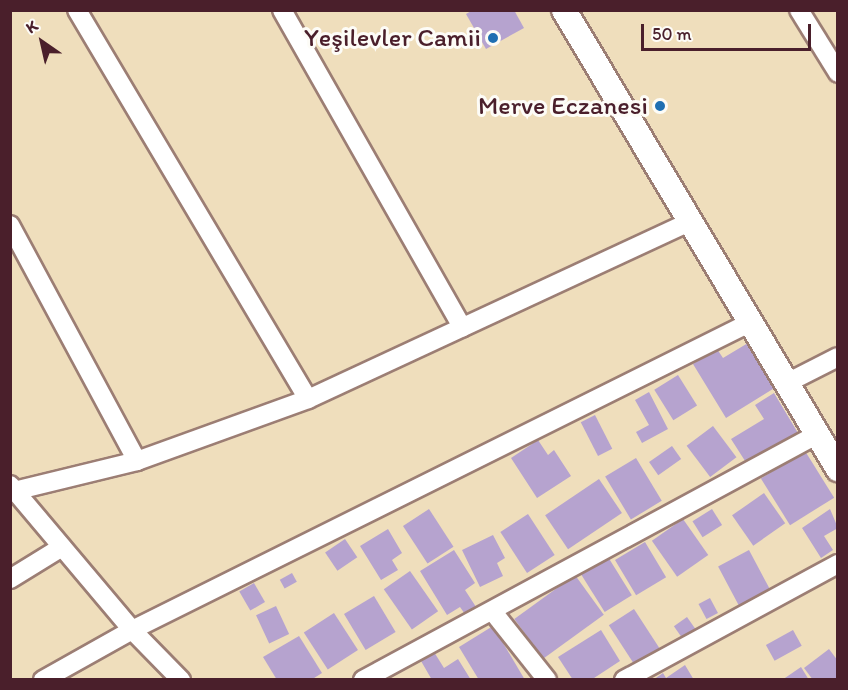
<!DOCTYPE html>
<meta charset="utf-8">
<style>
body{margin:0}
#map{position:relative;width:848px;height:690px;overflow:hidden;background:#efdebc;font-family:Itim,sans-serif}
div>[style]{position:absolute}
.building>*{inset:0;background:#b6a3cf;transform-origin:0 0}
.roads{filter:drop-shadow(2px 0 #9c7e74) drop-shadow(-2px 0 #9c7e74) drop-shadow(0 2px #9c7e74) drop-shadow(0 -2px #9c7e74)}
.street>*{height:18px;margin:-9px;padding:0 9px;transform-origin:9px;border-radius:9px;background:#fff}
.secondary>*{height:24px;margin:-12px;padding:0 12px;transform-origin:12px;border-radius:12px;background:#fff}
.dots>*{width:16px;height:16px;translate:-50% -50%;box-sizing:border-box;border:3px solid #fdfcf7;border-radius:50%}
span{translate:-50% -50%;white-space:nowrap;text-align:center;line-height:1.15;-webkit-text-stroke:6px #fdfcf7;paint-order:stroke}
.poi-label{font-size:26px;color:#4a1f2b}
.right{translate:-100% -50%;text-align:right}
.frame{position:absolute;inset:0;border:12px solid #4a1f2b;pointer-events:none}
.north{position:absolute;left:12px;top:12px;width:60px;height:60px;-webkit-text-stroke:4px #fdfcf7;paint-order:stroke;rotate:326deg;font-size:16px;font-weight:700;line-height:24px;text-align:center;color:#4a1f2b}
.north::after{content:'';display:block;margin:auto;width:21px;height:27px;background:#4a1f2b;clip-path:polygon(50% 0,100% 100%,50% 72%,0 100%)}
.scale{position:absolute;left:641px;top:24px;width:170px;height:27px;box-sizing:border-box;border:3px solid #4a1f2b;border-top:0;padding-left:8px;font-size:18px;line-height:21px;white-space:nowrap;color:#4a1f2b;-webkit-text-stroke:4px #fdfcf7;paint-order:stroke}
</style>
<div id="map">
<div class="building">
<div style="clip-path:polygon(473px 10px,514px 10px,524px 28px,486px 49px,466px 14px)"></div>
<div style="clip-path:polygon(748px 343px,776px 387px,726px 418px,693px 364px,717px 349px,723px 358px)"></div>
<div style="left:678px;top:375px;width:36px;height:28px;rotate:58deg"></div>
<div style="clip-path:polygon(649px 392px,668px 429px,642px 443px,636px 432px,649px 425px,635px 400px)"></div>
<div style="clip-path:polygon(774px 393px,798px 433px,747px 464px,731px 439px,764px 419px,755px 405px)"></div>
<div style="left:595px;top:415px;width:38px;height:16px;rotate:63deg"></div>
<div style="left:713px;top:426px;width:39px;height:33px;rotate:53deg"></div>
<div style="clip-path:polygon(538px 440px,548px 455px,554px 450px,571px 476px,537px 498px,511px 458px)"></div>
<div style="left:672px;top:446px;width:16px;height:28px;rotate:55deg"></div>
<div style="left:805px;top:451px;width:55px;height:52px;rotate:58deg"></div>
<div style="left:636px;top:458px;width:50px;height:36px;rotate:59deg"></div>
<div style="left:599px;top:479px;width:41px;height:65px;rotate:56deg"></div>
<div style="left:764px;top:493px;width:37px;height:39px;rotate:55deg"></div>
<div style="left:429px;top:509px;width:45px;height:31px;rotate:57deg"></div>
<div style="left:712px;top:509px;width:19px;height:23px;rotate:58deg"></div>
<div style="clip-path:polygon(830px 509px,838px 528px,824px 536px,833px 550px,821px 558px,802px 528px)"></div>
<div style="left:528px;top:514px;width:49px;height:33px;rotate:57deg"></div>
<div style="left:683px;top:519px;width:44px;height:38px;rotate:55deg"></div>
<div style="clip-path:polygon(388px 529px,402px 553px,392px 560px,398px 570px,381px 580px,360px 546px)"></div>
<div style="clip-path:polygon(493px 535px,505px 558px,497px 563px,503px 576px,480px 587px,462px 550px)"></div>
<div style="left:345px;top:539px;width:22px;height:24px;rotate:56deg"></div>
<div style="left:645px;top:542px;width:41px;height:35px;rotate:59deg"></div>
<div style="clip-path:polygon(454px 550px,475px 583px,465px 590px,478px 610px,467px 617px,460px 607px,447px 615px,420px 571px)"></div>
<div style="left:749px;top:550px;width:49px;height:35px;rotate:62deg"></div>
<div style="left:608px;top:557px;width:45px;height:32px;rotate:58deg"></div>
<div style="left:410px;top:571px;width:49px;height:32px;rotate:55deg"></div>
<div style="left:292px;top:573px;width:10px;height:14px;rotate:61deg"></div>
<div style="left:575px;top:575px;width:49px;height:75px;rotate:54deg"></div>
<div style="left:254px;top:583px;width:22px;height:17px;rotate:60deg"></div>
<div style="left:374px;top:596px;width:42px;height:35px;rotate:59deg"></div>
<div style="left:710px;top:598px;width:17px;height:13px;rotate:62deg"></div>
<div style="left:276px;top:606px;width:31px;height:22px;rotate:65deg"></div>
<div style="left:634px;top:609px;width:48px;height:30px;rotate:57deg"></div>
<div style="left:334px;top:613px;width:44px;height:36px;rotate:57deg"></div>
<div style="left:687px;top:617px;width:19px;height:16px;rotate:55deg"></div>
<div style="clip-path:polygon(493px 626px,525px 680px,479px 680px,459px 647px)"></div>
<div style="clip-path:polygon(601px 630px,620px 661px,591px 680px,573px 680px,558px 657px)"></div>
<div style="left:793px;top:630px;width:18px;height:31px;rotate:61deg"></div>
<div style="clip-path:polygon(299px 636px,322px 673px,311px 680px,277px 680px,263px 657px)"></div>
<div style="clip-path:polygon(829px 649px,838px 661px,838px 680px,813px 680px,804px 668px)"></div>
<div style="clip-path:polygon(434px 652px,444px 668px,458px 659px,471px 680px,432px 680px,421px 661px)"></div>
<div style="clip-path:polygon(685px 665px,694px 680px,653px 680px,663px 673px,666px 678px)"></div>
<div style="clip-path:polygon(801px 667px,809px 680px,782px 680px)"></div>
</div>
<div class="roads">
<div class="street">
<div style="left:77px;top:10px;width:452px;rotate:59.3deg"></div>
<div style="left:282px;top:10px;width:365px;rotate:60.4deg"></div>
<div style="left:799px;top:10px;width:74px;rotate:58.2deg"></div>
<div style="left:10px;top:225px;width:268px;rotate:61.7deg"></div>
<div style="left:785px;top:384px;width:59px;rotate:-27deg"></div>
<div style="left:10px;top:485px;width:189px;rotate:49.9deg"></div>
<div style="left:132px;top:630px;width:70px;rotate:45.6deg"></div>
<div style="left:10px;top:492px;width:131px;rotate:-13.7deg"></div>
<div style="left:137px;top:461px;width:182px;rotate:-19.9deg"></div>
<div style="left:308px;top:399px;width:420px;rotate:-24.9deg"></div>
<div style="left:10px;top:579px;width:61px;rotate:-31.6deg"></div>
<div style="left:493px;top:612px;width:87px;rotate:51.5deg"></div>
<div style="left:43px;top:680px;width:102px;rotate:-29.3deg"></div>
<div style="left:132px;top:630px;width:689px;rotate:-26.45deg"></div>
<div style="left:363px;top:680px;width:515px;rotate:-28.41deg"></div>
<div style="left:624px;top:680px;width:243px;rotate:-28.5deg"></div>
</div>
<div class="secondary">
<div style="left:564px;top:10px;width:535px;rotate:59.16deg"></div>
</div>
</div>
<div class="dots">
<div style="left:493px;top:38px;background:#1f6fb2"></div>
<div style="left:660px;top:106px;background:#1f6fb2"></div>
</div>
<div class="poi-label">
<span class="right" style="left:481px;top:38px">Yeşilevler Camii</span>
<span class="right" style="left:648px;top:106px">Merve Eczanesi</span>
</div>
<div class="frame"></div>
<div class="north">K</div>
<div class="scale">50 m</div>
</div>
